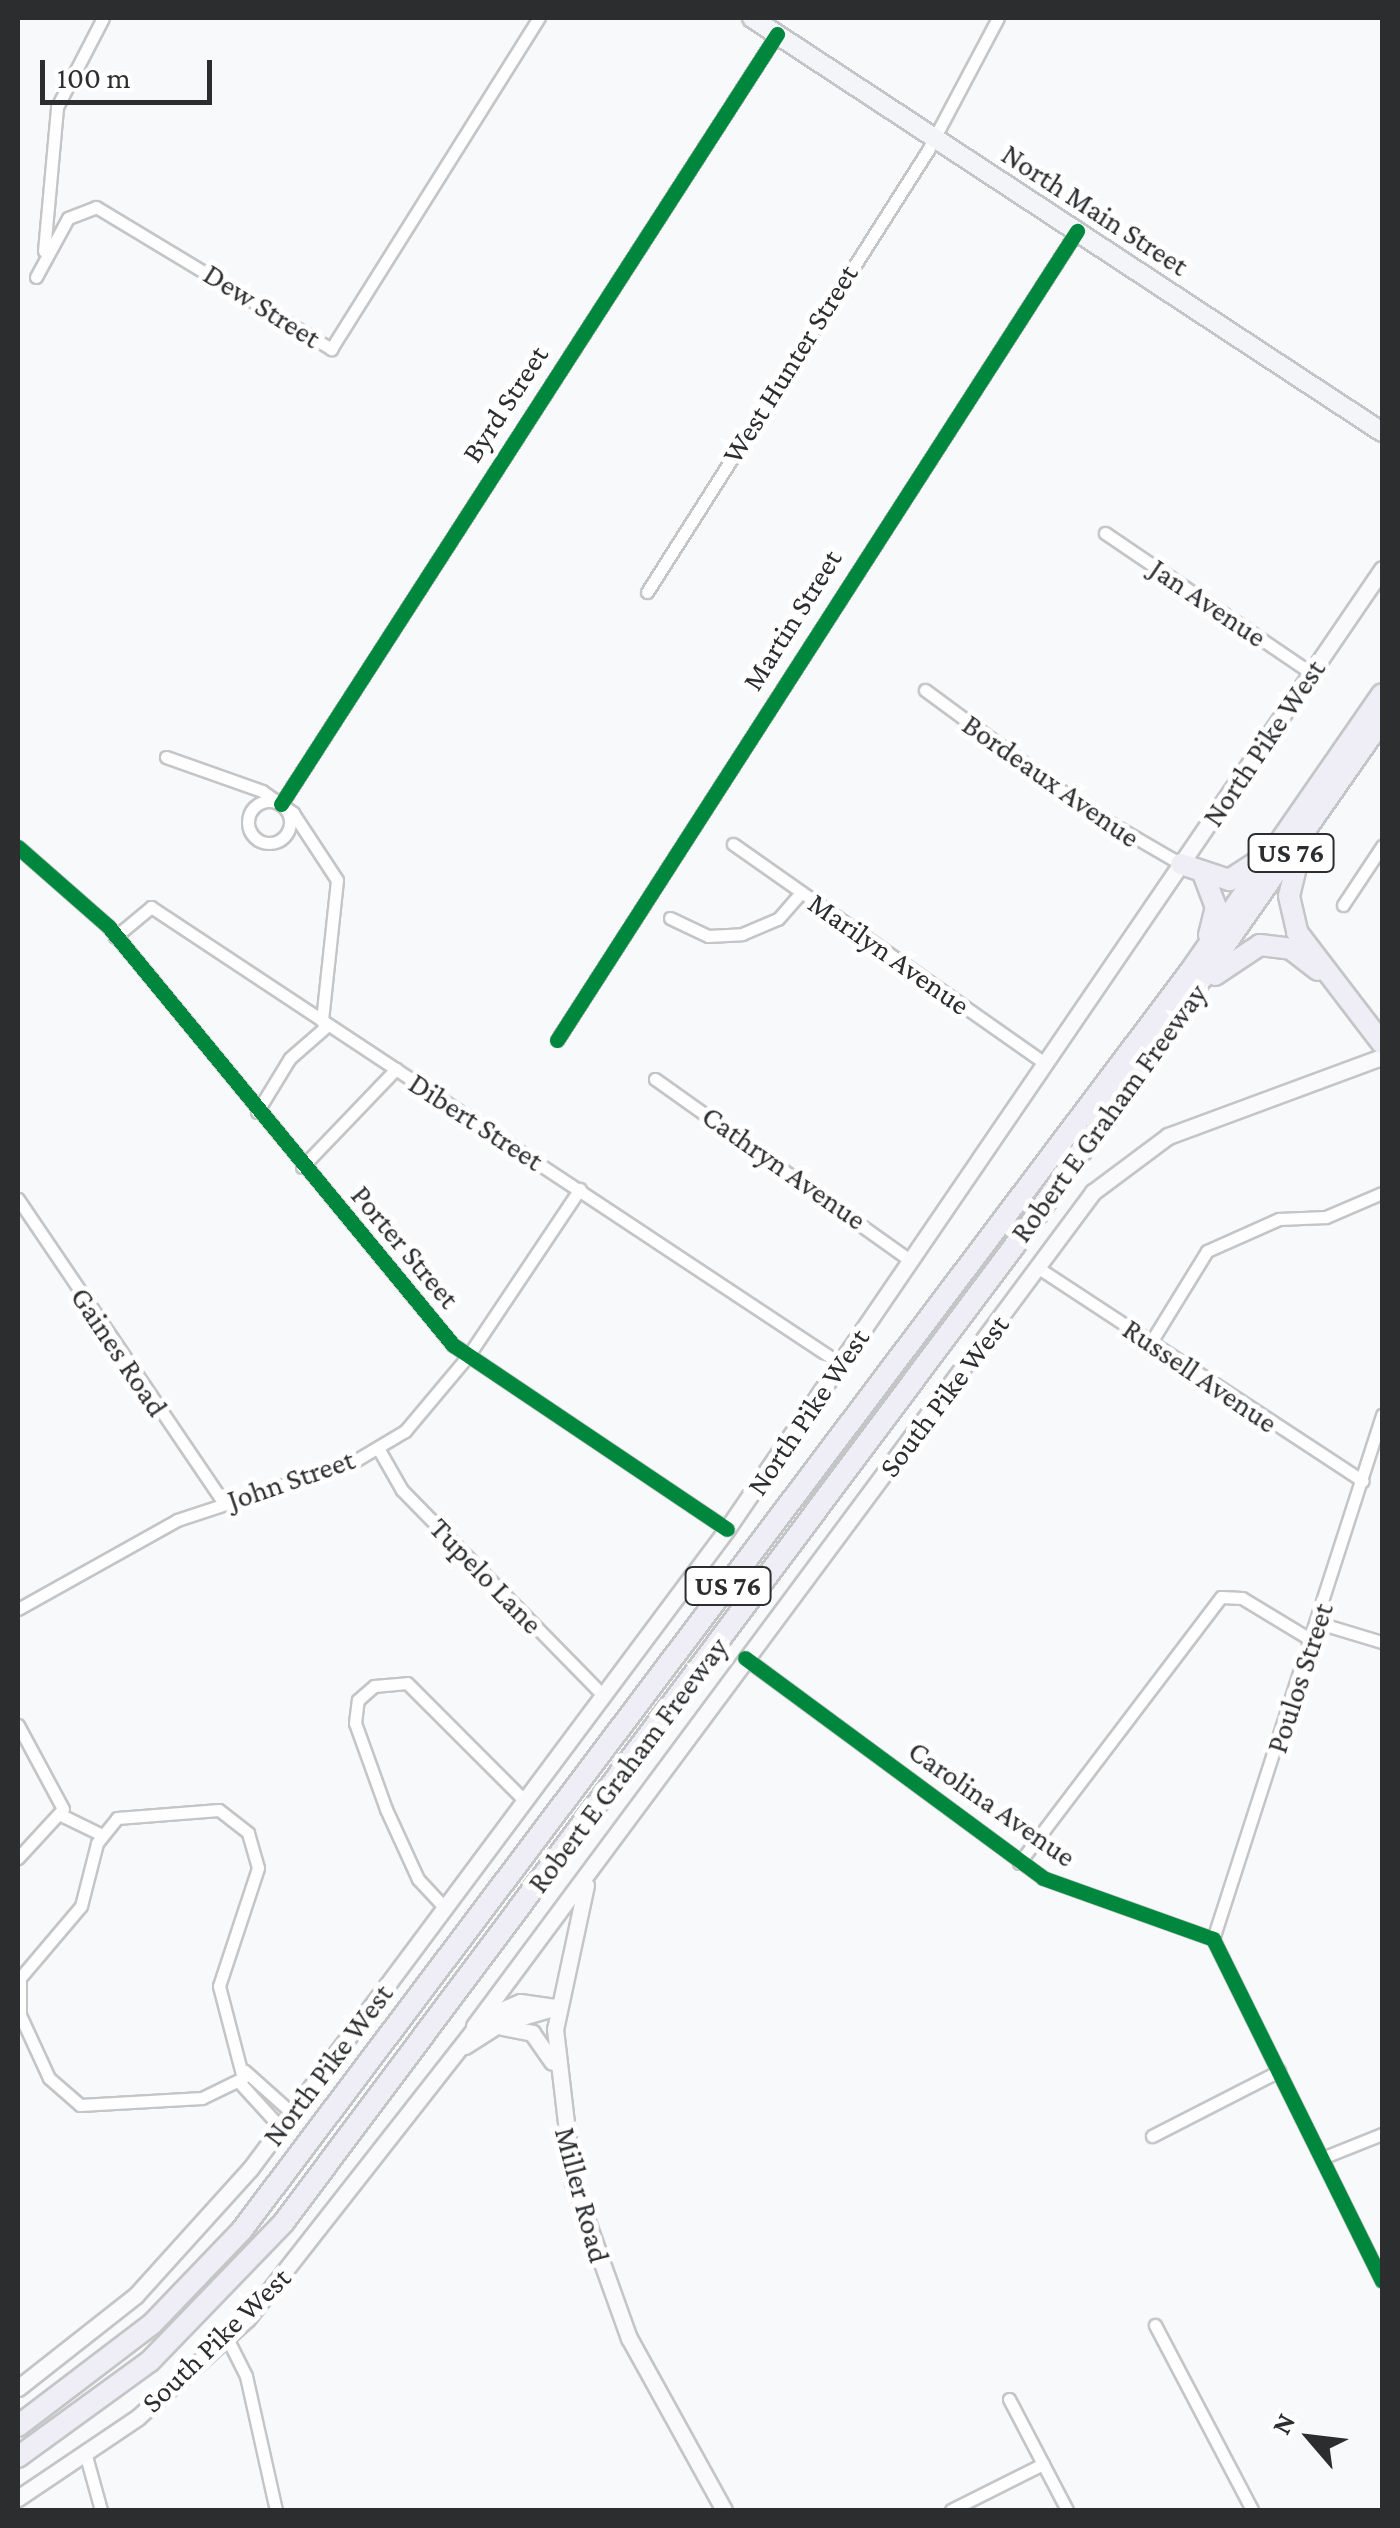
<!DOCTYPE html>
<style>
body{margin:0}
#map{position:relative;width:1400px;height:2528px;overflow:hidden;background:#f7f9fb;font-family:"Crimson Pro",serif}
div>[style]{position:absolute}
.roads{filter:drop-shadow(2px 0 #c4c5c7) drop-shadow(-2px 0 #c4c5c7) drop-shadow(0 2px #c4c5c7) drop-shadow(0 -2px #c4c5c7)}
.minor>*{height:11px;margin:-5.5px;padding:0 5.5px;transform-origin:5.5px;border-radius:5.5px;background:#fefefe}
.minor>.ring{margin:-5.5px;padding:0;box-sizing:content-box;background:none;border:11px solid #fefefe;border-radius:50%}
.secondary>*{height:15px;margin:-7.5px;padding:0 7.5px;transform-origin:7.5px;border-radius:7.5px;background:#faf9fc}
.primary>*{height:18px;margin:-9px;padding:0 9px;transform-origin:9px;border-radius:9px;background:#f4f5f8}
.motorway>*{height:20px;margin:-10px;padding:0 10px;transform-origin:10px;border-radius:10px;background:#efeef6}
.cycleway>*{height:15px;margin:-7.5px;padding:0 7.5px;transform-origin:7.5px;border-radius:7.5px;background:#00873e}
span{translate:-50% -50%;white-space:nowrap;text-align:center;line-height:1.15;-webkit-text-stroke:10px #fff;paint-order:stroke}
.shield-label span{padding:2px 8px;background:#fff;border:2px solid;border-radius:8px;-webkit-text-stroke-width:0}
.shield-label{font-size:28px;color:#2c2d2f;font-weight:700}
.street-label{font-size:30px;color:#2c2d2f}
.frame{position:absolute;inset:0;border:20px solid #2c2d2f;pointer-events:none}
.north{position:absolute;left:1260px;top:2388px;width:100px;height:100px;-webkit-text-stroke:8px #fff;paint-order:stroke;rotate:298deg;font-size:28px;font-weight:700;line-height:40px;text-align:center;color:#2c2d2f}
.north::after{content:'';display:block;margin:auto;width:35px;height:45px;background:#2c2d2f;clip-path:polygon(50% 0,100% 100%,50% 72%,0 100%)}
.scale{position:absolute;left:40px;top:60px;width:172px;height:45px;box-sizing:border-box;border:5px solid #2c2d2f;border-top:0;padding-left:12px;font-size:30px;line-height:35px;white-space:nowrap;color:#2c2d2f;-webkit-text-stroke:8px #fff;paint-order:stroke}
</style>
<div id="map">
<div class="roads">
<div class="minor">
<div style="left:44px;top:251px;width:145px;rotate:-84.8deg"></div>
<div style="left:57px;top:107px;width:100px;rotate:-62.7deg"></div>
<div style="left:36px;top:277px;width:67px;rotate:-61.5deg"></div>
<div style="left:68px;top:218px;width:30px;rotate:-21deg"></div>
<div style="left:96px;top:207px;width:275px;rotate:31.1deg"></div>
<div style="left:331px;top:349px;width:391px;rotate:-57.9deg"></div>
<div style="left:1105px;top:533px;width:249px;rotate:34.2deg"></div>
<div style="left:647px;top:592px;width:524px;rotate:-57.55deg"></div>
<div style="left:928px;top:150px;width:149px;rotate:-62.1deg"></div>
<div style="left:925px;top:690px;width:202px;rotate:36.4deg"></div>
<div style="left:1088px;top:810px;width:108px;rotate:30.1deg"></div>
<div style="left:166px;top:757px;width:102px;rotate:19.5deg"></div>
<div style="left:262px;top:791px;width:38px;rotate:35deg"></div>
<div style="left:293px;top:813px;width:80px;rotate:56.7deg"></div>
<div style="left:337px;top:880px;width:142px;rotate:96.1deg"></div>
<div class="ring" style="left:248px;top:801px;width:31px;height:31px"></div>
<div style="left:281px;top:804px;width:916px;rotate:-57.21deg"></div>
<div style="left:733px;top:844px;width:381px;rotate:35.1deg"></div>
<div style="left:18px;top:847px;width:120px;rotate:41.3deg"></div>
<div style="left:108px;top:926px;width:543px;rotate:50.53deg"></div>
<div style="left:453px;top:1345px;width:330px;rotate:33.9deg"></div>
<div style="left:1343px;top:905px;width:71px;rotate:-56.5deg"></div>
<div style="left:670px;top:918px;width:42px;rotate:25.3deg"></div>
<div style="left:708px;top:936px;width:34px;rotate:-3deg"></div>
<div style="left:742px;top:934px;width:39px;rotate:-23deg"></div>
<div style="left:778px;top:919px;width:35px;rotate:-49deg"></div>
<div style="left:115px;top:937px;width:47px;rotate:-39.8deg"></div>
<div style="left:151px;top:907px;width:828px;rotate:33.52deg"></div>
<div style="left:557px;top:1040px;width:962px;rotate:-57.27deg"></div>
<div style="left:655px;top:1079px;width:314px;rotate:35.4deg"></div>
<div style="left:257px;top:1112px;width:63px;rotate:-58.6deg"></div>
<div style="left:290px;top:1058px;width:50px;rotate:-41deg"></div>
<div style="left:302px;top:1167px;width:136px;rotate:-46.2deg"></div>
<div style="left:18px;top:1199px;width:367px;rotate:55.9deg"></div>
<div style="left:1040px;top:1269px;width:386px;rotate:33.3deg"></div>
<div style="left:1151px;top:1342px;width:107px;rotate:-58.4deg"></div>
<div style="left:1207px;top:1251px;width:79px;rotate:-24deg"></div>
<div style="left:1279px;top:1219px;width:47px;rotate:-2.4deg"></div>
<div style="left:1326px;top:1217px;width:61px;rotate:-23.2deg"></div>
<div style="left:378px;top:1448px;width:48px;rotate:60.3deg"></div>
<div style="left:402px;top:1490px;width:289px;rotate:45.6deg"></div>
<div style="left:18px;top:1609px;width:182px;rotate:-29.2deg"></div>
<div style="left:177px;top:1520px;width:185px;rotate:-18.2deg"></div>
<div style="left:353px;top:1462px;width:61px;rotate:-30.8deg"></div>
<div style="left:405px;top:1431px;width:98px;rotate:-50deg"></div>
<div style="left:468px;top:1356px;width:201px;rotate:-56.2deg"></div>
<div style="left:1319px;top:1623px;width:66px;rotate:16.8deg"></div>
<div style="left:745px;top:1658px;width:370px;rotate:36.4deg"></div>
<div style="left:1043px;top:1878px;width:181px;rotate:19.7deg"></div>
<div style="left:1213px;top:1939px;width:381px;rotate:63.7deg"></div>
<div style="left:18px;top:1725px;width:95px;rotate:61.8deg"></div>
<div style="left:63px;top:1809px;width:67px;rotate:132.6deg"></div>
<div style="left:219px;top:1810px;width:37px;rotate:38deg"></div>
<div style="left:248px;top:1833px;width:36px;rotate:74deg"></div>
<div style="left:258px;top:1868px;width:124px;rotate:108.3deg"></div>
<div style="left:219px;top:1986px;width:95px;rotate:75.4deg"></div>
<div style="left:243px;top:2078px;width:46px;rotate:154deg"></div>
<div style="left:202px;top:2098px;width:122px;rotate:176.7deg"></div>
<div style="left:80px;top:2105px;width:41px;rotate:-138.9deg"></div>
<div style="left:49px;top:2078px;width:69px;rotate:-114.7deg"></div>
<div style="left:20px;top:2015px;width:37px;rotate:-90deg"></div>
<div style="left:20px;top:1978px;width:94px;rotate:-49.7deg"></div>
<div style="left:81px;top:1906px;width:65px;rotate:-75.7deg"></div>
<div style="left:97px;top:1843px;width:32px;rotate:-51deg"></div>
<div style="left:117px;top:1818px;width:102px;rotate:-4.5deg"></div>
<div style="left:61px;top:1815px;width:46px;rotate:26deg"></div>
<div style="left:1019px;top:1863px;width:334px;rotate:-52.8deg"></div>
<div style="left:1221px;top:1597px;width:21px;rotate:3deg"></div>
<div style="left:1242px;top:1598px;width:83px;rotate:31.2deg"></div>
<div style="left:445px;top:1908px;width:40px;rotate:-133deg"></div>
<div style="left:418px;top:1879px;width:77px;rotate:-114.6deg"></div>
<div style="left:386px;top:1809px;width:91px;rotate:-109.8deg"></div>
<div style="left:355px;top:1723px;width:23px;rotate:-83deg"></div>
<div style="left:358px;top:1700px;width:21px;rotate:-41deg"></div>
<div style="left:374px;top:1686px;width:33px;rotate:-5deg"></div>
<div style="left:407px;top:1683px;width:167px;rotate:45deg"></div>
<div style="left:1213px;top:1939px;width:551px;rotate:-72.12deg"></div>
<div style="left:245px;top:2071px;width:63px;rotate:41.8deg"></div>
<div style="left:240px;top:2083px;width:61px;rotate:47.7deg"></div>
<div style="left:1152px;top:2136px;width:143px;rotate:-27.1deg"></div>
<div style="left:1322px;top:2158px;width:65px;rotate:-21.8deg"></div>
<div style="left:1155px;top:2325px;width:209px;rotate:62.3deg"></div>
<div style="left:227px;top:2338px;width:42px;rotate:63.4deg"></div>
<div style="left:246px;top:2376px;width:137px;rotate:77.4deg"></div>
<div style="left:1009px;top:2399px;width:125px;rotate:62.4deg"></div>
<div style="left:86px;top:2456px;width:56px;rotate:74.5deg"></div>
<div style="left:951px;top:2510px;width:103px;rotate:-26.6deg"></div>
</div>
<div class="secondary">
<div style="left:586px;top:1885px;width:147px;rotate:102.1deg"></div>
<div style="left:555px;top:2029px;width:154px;rotate:83.3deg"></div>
<div style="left:573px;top:2182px;width:166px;rotate:70.3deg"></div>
<div style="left:629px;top:2338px;width:196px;rotate:61.1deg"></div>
<div style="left:474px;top:2026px;width:1039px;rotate:-53.42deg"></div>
<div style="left:1093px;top:1192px;width:94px;rotate:-36.7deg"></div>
<div style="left:1168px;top:1136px;width:228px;rotate:-20.3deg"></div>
<div style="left:502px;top:2027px;width:31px;rotate:11deg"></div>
<div style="left:532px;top:2033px;width:35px;rotate:55deg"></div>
<div style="left:465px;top:2046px;width:43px;rotate:-32.6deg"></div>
<div style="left:501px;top:2023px;width:58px;rotate:-15.9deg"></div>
<div style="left:18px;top:2388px;width:150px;rotate:-38.2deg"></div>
<div style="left:136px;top:2295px;width:170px;rotate:-47.9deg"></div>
<div style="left:250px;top:2169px;width:798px;rotate:-53.3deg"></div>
<div style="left:727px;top:1529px;width:1162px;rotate:-55.69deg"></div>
<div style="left:18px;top:2498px;width:145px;rotate:-34deg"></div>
<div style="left:138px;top:2417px;width:147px;rotate:-42deg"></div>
<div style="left:247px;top:2319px;width:382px;rotate:-51.9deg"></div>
<div style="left:483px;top:2018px;width:40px;rotate:-23.4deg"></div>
<div style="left:520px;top:2002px;width:37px;rotate:8deg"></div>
</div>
<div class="primary">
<div style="left:752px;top:18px;width:754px;rotate:33.31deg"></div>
</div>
<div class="motorway">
<div style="left:1300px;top:851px;width:46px;rotate:103.7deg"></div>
<div style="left:1289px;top:896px;width:37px;rotate:77deg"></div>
<div style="left:1297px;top:932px;width:140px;rotate:52.6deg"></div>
<div style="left:1181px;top:864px;width:51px;rotate:18.4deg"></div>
<div style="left:1229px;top:880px;width:33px;rotate:-33deg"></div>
<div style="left:1204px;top:876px;width:33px;rotate:69deg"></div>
<div style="left:1216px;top:907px;width:29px;rotate:104deg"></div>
<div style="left:1215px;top:975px;width:54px;rotate:-33.7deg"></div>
<div style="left:1260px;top:945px;width:31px;rotate:7deg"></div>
<div style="left:1291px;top:949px;width:34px;rotate:38deg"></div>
<div style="left:18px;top:2426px;width:168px;rotate:-37.3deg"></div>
<div style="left:152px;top:2324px;width:130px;rotate:-46.2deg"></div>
<div style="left:242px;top:2230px;width:1574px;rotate:-53.01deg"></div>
<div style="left:1189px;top:973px;width:339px;rotate:-55.3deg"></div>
<div style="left:18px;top:2457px;width:163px;rotate:-36deg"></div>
<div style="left:150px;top:2361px;width:193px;rotate:-46deg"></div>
<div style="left:284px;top:2222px;width:1239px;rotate:-53.2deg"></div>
<div style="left:1026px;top:1230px;width:622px;rotate:-55.08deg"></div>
</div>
</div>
<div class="cycleway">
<div style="left:281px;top:804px;width:916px;rotate:-57.21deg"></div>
<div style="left:18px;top:847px;width:120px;rotate:41.3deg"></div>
<div style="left:108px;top:926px;width:543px;rotate:50.53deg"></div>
<div style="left:453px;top:1345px;width:330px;rotate:33.9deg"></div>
<div style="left:557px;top:1040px;width:962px;rotate:-57.27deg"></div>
<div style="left:745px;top:1658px;width:370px;rotate:36.4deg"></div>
<div style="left:1043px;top:1878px;width:181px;rotate:19.7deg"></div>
<div style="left:1213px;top:1939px;width:381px;rotate:63.7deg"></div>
</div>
<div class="shield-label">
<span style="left:1291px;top:853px">US 76</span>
<span style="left:728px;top:1586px">US 76</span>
</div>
<div class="street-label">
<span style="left:1095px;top:210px;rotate:33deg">North Main Street</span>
<span style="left:262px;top:306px;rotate:32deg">Dew Street</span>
<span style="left:790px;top:364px;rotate:-58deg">West Hunter Street</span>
<span style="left:505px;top:404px;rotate:-57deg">Byrd Street</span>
<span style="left:1208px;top:603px;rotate:34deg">Jan Avenue</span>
<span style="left:792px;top:620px;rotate:-58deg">Martin Street</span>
<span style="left:1264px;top:743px;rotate:-56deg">North Pike West</span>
<span style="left:1051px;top:781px;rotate:35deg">Bordeaux Avenue</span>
<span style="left:889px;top:954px;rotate:35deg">Marilyn Avenue</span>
<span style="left:1109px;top:1113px;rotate:-54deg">Robert E Graham Freeway</span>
<span style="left:476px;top:1122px;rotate:33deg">Dibert Street</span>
<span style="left:784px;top:1168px;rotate:35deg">Cathryn Avenue</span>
<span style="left:405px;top:1247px;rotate:50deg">Porter Street</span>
<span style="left:119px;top:1352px;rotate:56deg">Gaines Road</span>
<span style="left:1200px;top:1376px;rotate:34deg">Russell Avenue</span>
<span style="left:944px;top:1396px;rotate:-53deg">South Pike West</span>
<span style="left:808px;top:1412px;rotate:-56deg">North Pike West</span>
<span style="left:291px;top:1480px;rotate:-19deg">John Street</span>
<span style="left:486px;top:1576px;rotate:46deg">Tupelo Lane</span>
<span style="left:1300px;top:1678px;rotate:-72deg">Poulos Street</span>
<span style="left:628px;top:1765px;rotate:-53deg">Robert E Graham Freeway</span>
<span style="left:992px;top:1804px;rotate:35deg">Carolina Avenue</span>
<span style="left:328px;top:2065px;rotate:-53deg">North Pike West</span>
<span style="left:582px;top:2195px;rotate:75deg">Miller Road</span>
<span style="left:216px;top:2340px;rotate:-44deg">South Pike West</span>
</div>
<div class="frame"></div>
<div class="north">N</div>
<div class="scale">100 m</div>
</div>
